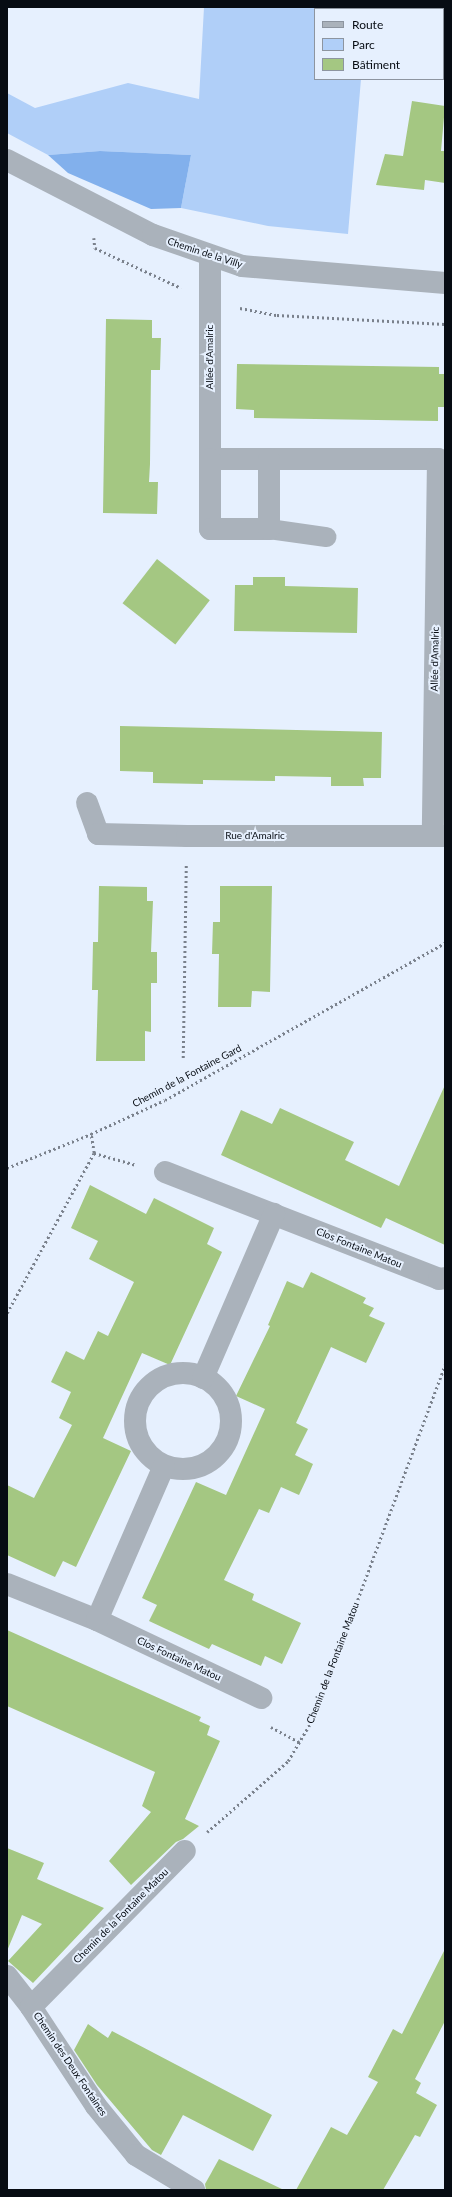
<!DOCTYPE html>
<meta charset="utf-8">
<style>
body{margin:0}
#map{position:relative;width:452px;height:2197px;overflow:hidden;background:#e6f0fe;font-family:Lato,sans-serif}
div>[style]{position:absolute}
.green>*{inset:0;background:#b0cff8}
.forest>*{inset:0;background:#82b0ec}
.building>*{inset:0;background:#a4c782;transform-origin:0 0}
.path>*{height:2.5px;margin-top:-1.25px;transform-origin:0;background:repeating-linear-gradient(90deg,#7a818c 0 2px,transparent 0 5px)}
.lane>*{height:20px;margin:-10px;padding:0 10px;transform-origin:10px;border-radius:10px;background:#aab2bb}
.street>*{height:22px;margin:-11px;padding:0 11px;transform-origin:11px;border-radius:11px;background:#aab2bb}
.street>.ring{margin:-11px;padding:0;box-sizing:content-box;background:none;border:22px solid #aab2bb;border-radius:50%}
span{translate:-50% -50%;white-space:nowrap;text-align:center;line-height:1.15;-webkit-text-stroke:4px #e6f0fe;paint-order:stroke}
.street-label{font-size:10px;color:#070c13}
.frame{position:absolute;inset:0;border:8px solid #070c13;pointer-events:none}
.legend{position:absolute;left:314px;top:8px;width:130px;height:72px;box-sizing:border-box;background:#e6f0fe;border:1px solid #8d95a0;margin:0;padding:5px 7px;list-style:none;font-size:12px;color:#070c13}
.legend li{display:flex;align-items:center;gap:8px;height:20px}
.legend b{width:20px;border:1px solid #8d95a0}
</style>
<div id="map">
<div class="green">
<div style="clip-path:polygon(204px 7px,367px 7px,367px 9px,315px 9px,315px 79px,361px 79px,348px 234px,268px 226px,181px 208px,191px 155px,100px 151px,48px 155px,7px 133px,7px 93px,35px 108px,128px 83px,199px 99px)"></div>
</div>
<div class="forest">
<div style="clip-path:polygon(100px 151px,191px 155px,181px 208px,151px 209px,68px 173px,48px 155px)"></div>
</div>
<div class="building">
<div style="clip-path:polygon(412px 101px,445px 106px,441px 151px,445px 151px,445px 183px,425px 180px,424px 190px,376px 185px,385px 154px,403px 156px)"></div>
<div style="clip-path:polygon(106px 319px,152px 320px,152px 338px,161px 338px,160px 370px,151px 370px,150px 464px,149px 482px,158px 482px,157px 514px,103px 513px)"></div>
<div style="clip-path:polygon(237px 364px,439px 367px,439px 374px,445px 374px,445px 407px,438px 407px,438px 421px,254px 418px,254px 410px,236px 409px)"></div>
<div style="left:157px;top:559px;width:67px;height:56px;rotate:38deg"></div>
<div style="clip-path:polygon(253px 577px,285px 577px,285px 586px,358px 588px,357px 633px,234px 631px,235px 585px,253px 585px)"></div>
<div style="clip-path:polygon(120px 726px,382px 732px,381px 778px,363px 778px,364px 786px,331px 786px,331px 777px,275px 776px,275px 781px,203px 780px,203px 784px,153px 783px,153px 772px,120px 771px)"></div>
<div style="clip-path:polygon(99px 886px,147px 887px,147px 901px,153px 901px,151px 952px,157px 952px,157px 983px,151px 983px,151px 1032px,145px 1031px,145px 1061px,96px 1061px,98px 990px,92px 990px,93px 942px,98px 942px)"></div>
<div style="clip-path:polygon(220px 886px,272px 886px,270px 992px,252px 991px,251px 1007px,218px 1007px,219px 954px,212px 954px,213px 922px,220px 922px)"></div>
<div style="clip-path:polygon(445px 1085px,445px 1245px,386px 1218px,381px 1228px,221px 1155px,241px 1110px,272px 1124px,280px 1108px,354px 1142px,345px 1160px,399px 1186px)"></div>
<div style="clip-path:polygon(90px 1185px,146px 1214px,154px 1198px,214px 1228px,207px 1244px,222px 1252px,170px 1365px,142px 1353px,103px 1438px,131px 1451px,76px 1567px,63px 1561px,55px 1577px,7px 1555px,7px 1485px,34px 1498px,72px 1425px,59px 1418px,71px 1392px,51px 1382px,66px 1351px,84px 1360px,98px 1331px,108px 1336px,134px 1282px,89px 1259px,98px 1241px,71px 1228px)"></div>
<div style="clip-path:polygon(311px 1272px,366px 1298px,363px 1303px,374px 1308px,369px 1316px,385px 1323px,366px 1363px,331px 1347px,296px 1423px,308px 1429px,295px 1455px,313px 1464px,307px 1478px,299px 1495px,281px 1487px,269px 1513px,259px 1509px,224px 1580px,254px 1594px,252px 1600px,301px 1623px,282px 1664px,265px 1656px,261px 1666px,212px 1644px,209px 1649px,149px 1621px,157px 1605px,142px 1598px,196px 1482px,226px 1495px,265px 1409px,236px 1396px,270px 1326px,268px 1325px,287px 1281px,303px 1288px)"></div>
<div style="clip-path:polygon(7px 1630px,201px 1717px,199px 1721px,210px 1726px,207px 1735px,220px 1741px,185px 1819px,199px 1826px,183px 1839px,176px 1842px,131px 1885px,109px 1861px,151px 1812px,142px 1806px,155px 1772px,7px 1706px)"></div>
<div style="clip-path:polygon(7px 1848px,44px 1863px,37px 1879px,104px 1908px,33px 1983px,8px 1961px,42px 1924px,22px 1915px,7px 1951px)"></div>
<div style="clip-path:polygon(445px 1949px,445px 2021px,415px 2079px,421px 2083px,416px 2093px,437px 2105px,420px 2137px,415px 2135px,383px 2190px,296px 2190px,331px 2127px,347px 2135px,378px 2082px,368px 2077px,393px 2029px,402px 2034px)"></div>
<div style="clip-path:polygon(88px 2024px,108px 2038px,112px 2031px,272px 2115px,253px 2151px,183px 2115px,161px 2155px,152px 2150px,97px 2085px,74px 2050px)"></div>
<div style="clip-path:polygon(219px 2159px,284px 2190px,206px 2190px,205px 2184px)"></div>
</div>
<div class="path">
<div style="left:94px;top:238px;width:10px;rotate:84deg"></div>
<div style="left:95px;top:248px;width:95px;rotate:24.9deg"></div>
<div style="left:240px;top:308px;width:38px;rotate:11deg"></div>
<div style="left:277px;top:315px;width:168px;rotate:3.1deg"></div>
<div style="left:183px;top:1058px;width:193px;rotate:-89.1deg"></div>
<div style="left:94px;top:1153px;width:44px;rotate:15.9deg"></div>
<div style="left:7px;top:1168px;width:91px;rotate:-22deg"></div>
<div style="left:7px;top:1313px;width:182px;rotate:-61.5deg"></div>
<div style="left:94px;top:1153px;width:19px;rotate:-99deg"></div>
<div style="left:91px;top:1134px;width:81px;rotate:-24.7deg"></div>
<div style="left:165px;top:1100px;width:321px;rotate:-29.3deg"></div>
<div style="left:271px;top:1727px;width:32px;rotate:28deg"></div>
<div style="left:207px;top:1832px;width:108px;rotate:-41.2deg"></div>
<div style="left:288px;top:1761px;width:51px;rotate:-59.4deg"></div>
<div style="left:314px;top:1717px;width:376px;rotate:-69.6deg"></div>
</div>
<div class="lane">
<div style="left:269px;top:529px;width:58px;rotate:8deg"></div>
</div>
<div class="street">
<div style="left:7px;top:160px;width:164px;rotate:27.2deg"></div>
<div style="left:153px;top:235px;width:94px;rotate:19.2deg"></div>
<div style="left:242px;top:266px;width:204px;rotate:4.8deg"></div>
<div style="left:210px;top:256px;width:203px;rotate:90deg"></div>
<div style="left:210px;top:459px;width:228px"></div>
<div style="left:438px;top:459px;width:376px;rotate:90.8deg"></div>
<div style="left:210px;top:459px;width:70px;rotate:90deg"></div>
<div style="left:210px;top:529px;width:59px"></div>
<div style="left:269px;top:529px;width:70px;rotate:-90deg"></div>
<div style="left:87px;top:803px;width:33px;rotate:70deg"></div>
<div style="left:98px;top:834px;width:89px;rotate:1.3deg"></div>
<div style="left:187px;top:836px;width:258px"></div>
<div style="left:165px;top:1172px;width:294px;rotate:21.3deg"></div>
<div style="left:439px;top:1279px;width:6px;rotate:-9deg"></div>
<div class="ring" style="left:135px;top:1373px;width:74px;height:74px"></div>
<div style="left:203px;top:1378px;width:179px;rotate:-66.6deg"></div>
<div style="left:7px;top:1584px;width:97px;rotate:21.8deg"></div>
<div style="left:97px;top:1620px;width:182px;rotate:25.4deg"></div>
<div style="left:97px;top:1620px;width:168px;rotate:-66.5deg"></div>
<div style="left:7px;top:1976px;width:39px;rotate:52deg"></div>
<div style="left:31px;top:2007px;width:118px;rotate:56.7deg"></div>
<div style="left:96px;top:2106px;width:63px;rotate:50.8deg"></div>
<div style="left:136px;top:2155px;width:68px;rotate:31.1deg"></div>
<div style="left:31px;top:2007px;width:219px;rotate:-45.4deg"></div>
</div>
<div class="street-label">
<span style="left:205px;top:253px;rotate:18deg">Chemin de la Villy</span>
<span style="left:210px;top:357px;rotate:-90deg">Allée d'Amalric</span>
<span style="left:435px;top:659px;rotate:-89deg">Allée d'Amalric</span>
<span style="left:255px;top:836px">Rue d'Amalric</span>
<span style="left:187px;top:1076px;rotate:-28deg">Chemin de la Fontaine Gard</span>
<span style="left:359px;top:1248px;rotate:22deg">Clos Fontaine Matou</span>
<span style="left:179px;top:1659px;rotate:25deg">Clos Fontaine Matou</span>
<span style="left:333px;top:1663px;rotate:-69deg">Chemin de la Fontaine Matou</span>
<span style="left:121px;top:1916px;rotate:-45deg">Chemin de la Fontaine Matou</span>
<span style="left:70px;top:2064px;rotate:56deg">Chemin des Deux Fontaines</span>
</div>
<div class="frame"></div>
<ul class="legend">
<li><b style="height:5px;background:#aab2bb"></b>Route</li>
<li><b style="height:11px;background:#b0cff8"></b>Parc</li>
<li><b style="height:11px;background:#a4c782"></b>Bâtiment</li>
</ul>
</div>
